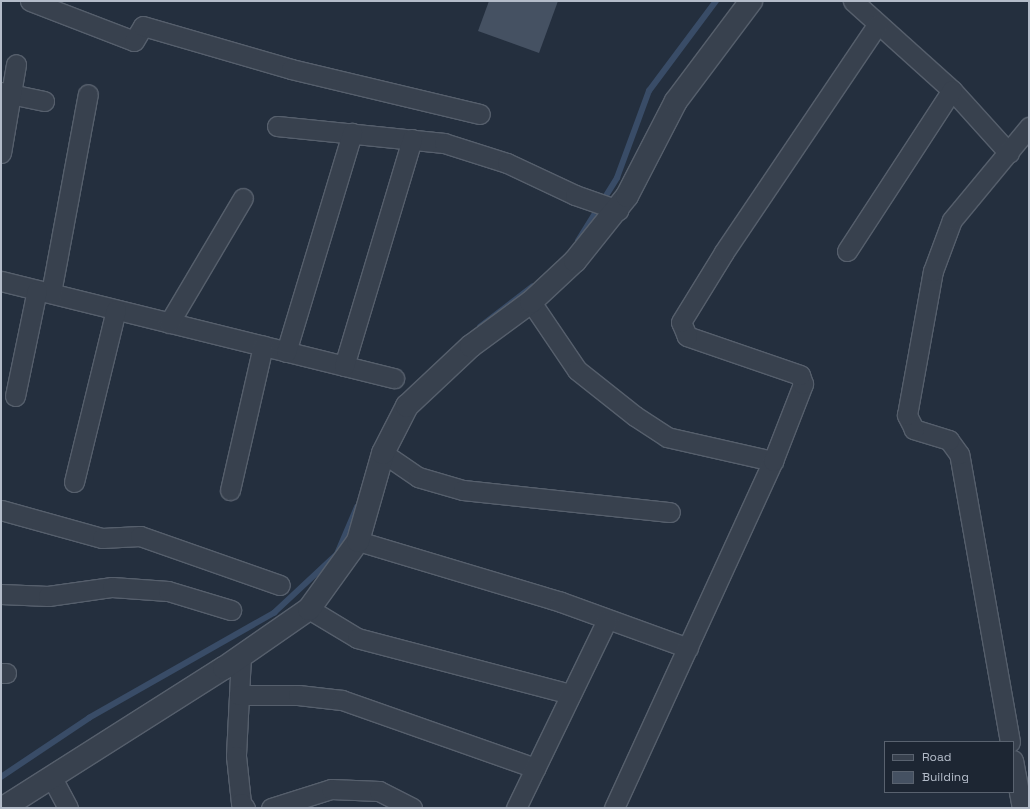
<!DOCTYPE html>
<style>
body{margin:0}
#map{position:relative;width:1030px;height:809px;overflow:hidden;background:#242f3e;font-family:"Space Grotesk",sans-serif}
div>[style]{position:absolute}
.stream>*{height:5.5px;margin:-2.75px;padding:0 2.75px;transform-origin:2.75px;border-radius:2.75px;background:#394c67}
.building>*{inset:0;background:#455162}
.roads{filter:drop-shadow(1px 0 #565f6c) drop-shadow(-1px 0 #565f6c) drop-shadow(0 1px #565f6c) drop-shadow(0 -1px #565f6c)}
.minor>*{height:19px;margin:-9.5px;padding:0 9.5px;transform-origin:9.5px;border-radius:9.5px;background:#38414e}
.tertiary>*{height:22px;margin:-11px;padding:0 11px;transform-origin:11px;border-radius:11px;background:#38414e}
span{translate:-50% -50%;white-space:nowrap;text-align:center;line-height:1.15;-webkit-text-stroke:3px #1d2633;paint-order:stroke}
.frame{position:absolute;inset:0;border:2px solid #b4bcc9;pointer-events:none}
.legend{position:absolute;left:884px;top:741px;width:130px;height:52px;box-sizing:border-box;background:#1d2633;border:1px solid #59626f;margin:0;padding:5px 7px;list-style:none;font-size:12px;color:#b4bcc9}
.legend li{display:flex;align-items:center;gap:8px;height:20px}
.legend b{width:20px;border:1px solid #59626f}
</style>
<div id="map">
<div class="stream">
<div style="left:578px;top:241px;width:74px;rotate:-58.2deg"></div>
<div style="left:617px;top:178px;width:93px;rotate:-69.8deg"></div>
<div style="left:649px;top:91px;width:112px;rotate:-53.3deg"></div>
<div style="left:480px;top:327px;width:66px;rotate:-37.6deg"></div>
<div style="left:1px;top:777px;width:106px;rotate:-33.8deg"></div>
<div style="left:89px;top:718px;width:213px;rotate:-29.6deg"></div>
<div style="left:274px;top:613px;width:86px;rotate:-43.1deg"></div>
<div style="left:337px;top:554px;width:51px;rotate:-66.9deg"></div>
</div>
<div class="building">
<div style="clip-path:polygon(489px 1px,558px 1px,539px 53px,478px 31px)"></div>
</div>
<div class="roads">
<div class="minor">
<div style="left:30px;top:1px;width:111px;rotate:21deg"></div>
<div style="left:134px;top:41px;width:17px;rotate:-59deg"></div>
<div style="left:143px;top:26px;width:154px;rotate:16.2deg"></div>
<div style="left:291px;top:69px;width:194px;rotate:13.4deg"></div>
<div style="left:853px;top:1px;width:133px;rotate:42deg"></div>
<div style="left:952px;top:90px;width:85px;rotate:47.9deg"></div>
<div style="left:1px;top:92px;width:44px;rotate:11.8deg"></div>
<div style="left:277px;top:126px;width:168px;rotate:5.8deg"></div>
<div style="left:444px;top:143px;width:66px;rotate:17.6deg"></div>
<div style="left:507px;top:163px;width:75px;rotate:25.2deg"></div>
<div style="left:575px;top:195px;width:46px;rotate:19.2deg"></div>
<div style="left:1px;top:153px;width:90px;rotate:-80.4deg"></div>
<div style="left:847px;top:251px;width:192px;rotate:-56.9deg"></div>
<div style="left:1px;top:281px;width:405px;rotate:13.9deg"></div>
<div style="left:51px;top:293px;width:202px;rotate:-79.5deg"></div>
<div style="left:531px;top:302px;width:82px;rotate:55.9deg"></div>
<div style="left:577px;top:370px;width:74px;rotate:38.4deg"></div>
<div style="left:635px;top:416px;width:38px;rotate:33deg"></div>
<div style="left:667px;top:437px;width:109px;rotate:12.8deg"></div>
<div style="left:169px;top:323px;width:145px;rotate:-59.4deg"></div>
<div style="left:286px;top:352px;width:229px;rotate:-73.2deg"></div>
<div style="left:344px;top:366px;width:237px;rotate:-73.3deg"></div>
<div style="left:15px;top:396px;width:108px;rotate:-78.3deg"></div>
<div style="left:383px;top:453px;width:42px;rotate:34.4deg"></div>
<div style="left:418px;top:477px;width:47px;rotate:16.1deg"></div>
<div style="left:463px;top:490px;width:208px;rotate:6.1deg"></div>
<div style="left:74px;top:482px;width:177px;rotate:-76.3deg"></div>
<div style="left:230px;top:490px;width:148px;rotate:-77.1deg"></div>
<div style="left:1px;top:510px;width:105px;rotate:15.5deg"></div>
<div style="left:102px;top:538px;width:38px;rotate:-3deg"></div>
<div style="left:140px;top:536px;width:148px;rotate:19.3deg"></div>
<div style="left:358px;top:541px;width:212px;rotate:16.7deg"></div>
<div style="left:561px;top:602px;width:135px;rotate:19.9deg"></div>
<div style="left:1px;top:594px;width:47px;rotate:2.4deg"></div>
<div style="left:48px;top:596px;width:65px;rotate:-8deg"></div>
<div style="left:112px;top:587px;width:56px;rotate:4.1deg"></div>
<div style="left:168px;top:591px;width:66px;rotate:16.8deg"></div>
<div style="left:309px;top:609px;width:56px;rotate:31.1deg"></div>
<div style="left:357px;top:638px;width:221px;rotate:14.7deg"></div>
<div style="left:241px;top:656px;width:100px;rotate:92.9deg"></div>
<div style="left:236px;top:756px;width:47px;rotate:83.9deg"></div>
<div style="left:241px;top:803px;width:6px;rotate:51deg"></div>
<div style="left:1px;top:673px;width:5px"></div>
<div style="left:239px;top:695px;width:59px"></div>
<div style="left:298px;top:695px;width:44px;rotate:6.5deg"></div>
<div style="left:342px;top:700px;width:205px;rotate:19.4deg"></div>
<div style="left:1010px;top:742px;width:292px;rotate:-100deg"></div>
<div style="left:959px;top:454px;width:17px;rotate:-126deg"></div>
<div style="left:949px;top:440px;width:37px;rotate:-163deg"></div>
<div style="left:914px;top:429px;width:16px;rotate:-117deg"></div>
<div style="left:907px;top:415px;width:146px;rotate:-79.8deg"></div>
<div style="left:933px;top:271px;width:54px;rotate:-69.6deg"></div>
<div style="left:952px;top:220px;width:121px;rotate:-50.4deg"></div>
<div style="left:1013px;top:760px;width:49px;rotate:79.4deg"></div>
<div style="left:51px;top:776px;width:36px;rotate:62deg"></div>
<div style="left:271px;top:808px;width:63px;rotate:-17.6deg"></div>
<div style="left:331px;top:789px;width:48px;rotate:2.4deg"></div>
<div style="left:379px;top:791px;width:37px;rotate:27deg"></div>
<div style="left:516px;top:808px;width:209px;rotate:-64.2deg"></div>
<div style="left:614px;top:808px;width:382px;rotate:-65.4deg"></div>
<div style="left:773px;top:461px;width:83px;rotate:-68.7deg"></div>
<div style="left:803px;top:384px;width:9px;rotate:-108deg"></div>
<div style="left:800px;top:375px;width:120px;rotate:-161deg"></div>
<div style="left:687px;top:336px;width:15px;rotate:-113deg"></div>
<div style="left:681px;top:322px;width:82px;rotate:-58.4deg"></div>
<div style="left:724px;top:252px;width:275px;rotate:-56deg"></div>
</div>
<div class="tertiary">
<div style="left:3px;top:808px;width:262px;rotate:-32.4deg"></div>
<div style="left:224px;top:668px;width:103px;rotate:-34.8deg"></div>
<div style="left:309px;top:609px;width:84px;rotate:-54.2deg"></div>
<div style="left:358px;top:541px;width:91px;rotate:-74.1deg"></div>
<div style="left:383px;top:453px;width:53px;rotate:-62.9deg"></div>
<div style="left:407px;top:406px;width:88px;rotate:-43.2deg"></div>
<div style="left:471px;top:346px;width:74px;rotate:-36.3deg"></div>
<div style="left:531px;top:302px;width:60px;rotate:-43deg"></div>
<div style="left:575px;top:261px;width:83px;rotate:-51.3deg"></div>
<div style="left:627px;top:196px;width:107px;rotate:-62.7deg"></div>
<div style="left:676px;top:101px;width:125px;rotate:-53.1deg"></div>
</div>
</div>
<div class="frame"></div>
<ul class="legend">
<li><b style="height:5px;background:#38414e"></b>Road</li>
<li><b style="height:11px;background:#455162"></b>Building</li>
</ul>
</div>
